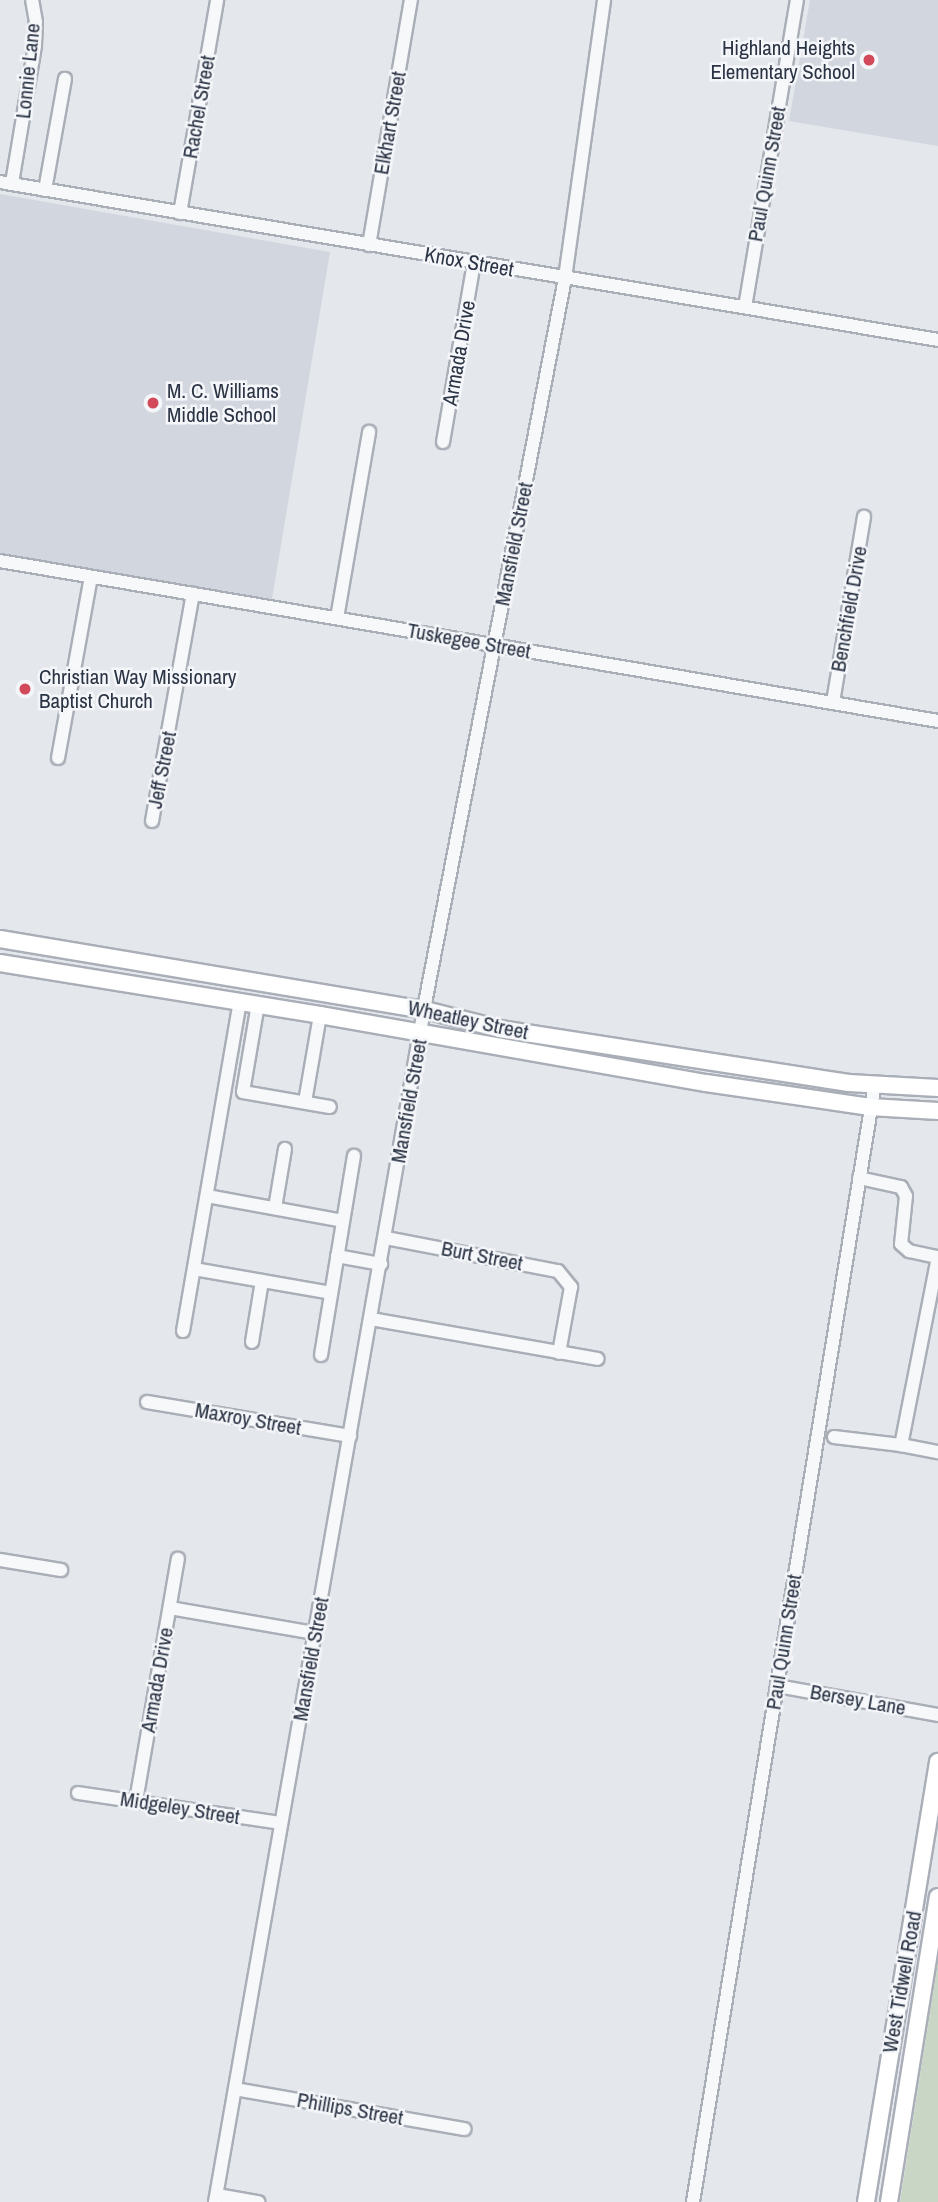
<!DOCTYPE html>
<style>
body{margin:0}
#map{position:relative;width:938px;height:2202px;overflow:hidden;background:#e4e7ec;font-family:"Archivo Narrow",sans-serif}
div>[style]{position:absolute}
.built>*{inset:0;background:#d2d6de}
.green>*{inset:0;background:#c9d6c5}
.roads{filter:drop-shadow(2px 0 #a9aeb7) drop-shadow(-2px 0 #a9aeb7) drop-shadow(0 2px #a9aeb7) drop-shadow(0 -2px #a9aeb7)}
.minor>*{height:12px;margin:-6px;padding:0 6px;transform-origin:6px;border-radius:6px;background:#f7f8fa}
.major>*{height:16px;margin:-8px;padding:0 8px;transform-origin:8px;border-radius:8px;background:#fff}
.dots>*{width:19px;height:19px;translate:-50% -50%;box-sizing:border-box;border:4px solid #f4f6f9;border-radius:50%}
span{translate:-50% -50%;white-space:nowrap;text-align:center;line-height:1.15;-webkit-text-stroke:5px #f4f6f9;paint-order:stroke}
.poi-label{font-size:21px;color:#2b3445}
.right{translate:-100% -50%;text-align:right}
.left{translate:0 -50%;text-align:left}
.street-label{font-size:21px;color:#2b3445}
</style>
<div id="map">
<div class="built">
<div style="clip-path:polygon(810px 0,938px 0,938px 146px,789px 121px)"></div>
<div style="clip-path:polygon(0 194px,330px 252px,272px 599px,0 554px)"></div>
</div>
<div class="green">
<div style="clip-path:polygon(938px 1962px,938px 2202px,900px 2202px)"></div>
</div>
<div class="roads">
<div class="minor">
<div style="left:0;top:182px;width:951px;rotate:9.56deg"></div>
<div style="left:12px;top:183px;width:140px;rotate:-80.5deg"></div>
<div style="left:35px;top:45px;width:23px;rotate:-88deg"></div>
<div style="left:36px;top:22px;width:22px;rotate:-100deg"></div>
<div style="left:45px;top:190px;width:113px;rotate:-79.8deg"></div>
<div style="left:180px;top:213px;width:216px;rotate:-80.1deg"></div>
<div style="left:369px;top:245px;width:249px;rotate:-80.3deg"></div>
<div style="left:745px;top:307px;width:311px;rotate:-80.4deg"></div>
<div style="left:443px;top:442px;width:182px;rotate:-80.2deg"></div>
<div style="left:0;top:561px;width:952px;rotate:9.68deg"></div>
<div style="left:337px;top:618px;width:189px;rotate:-80.2deg"></div>
<div style="left:833px;top:702px;width:188px;rotate:-80.5deg"></div>
<div style="left:58px;top:758px;width:184px;rotate:-79.7deg"></div>
<div style="left:152px;top:821px;width:231px;rotate:-79.8deg"></div>
<div style="left:258px;top:1004px;width:89px;rotate:99.7deg"></div>
<div style="left:243px;top:1092px;width:88px;rotate:9.8deg"></div>
<div style="left:305px;top:1102px;width:88px;rotate:-80.2deg"></div>
<div style="left:859px;top:1178px;width:43px;rotate:12.1deg"></div>
<div style="left:901px;top:1187px;width:10px;rotate:61deg"></div>
<div style="left:906px;top:1196px;width:48px;rotate:95.9deg"></div>
<div style="left:901px;top:1244px;width:11px;rotate:41deg"></div>
<div style="left:909px;top:1251px;width:29px;rotate:12deg"></div>
<div style="left:207px;top:1196px;width:138px;rotate:10.4deg"></div>
<div style="left:275px;top:1208px;width:60px;rotate:-80.4deg"></div>
<div style="left:386px;top:1238px;width:175px;rotate:10.9deg"></div>
<div style="left:558px;top:1271px;width:21px;rotate:51deg"></div>
<div style="left:571px;top:1287px;width:67px;rotate:100.3deg"></div>
<div style="left:337px;top:1256px;width:45px;rotate:10.3deg"></div>
<div style="left:938px;top:1257px;width:192px;rotate:101.1deg"></div>
<div style="left:901px;top:1445px;width:38px;rotate:11deg"></div>
<div style="left:194px;top:1269px;width:139px;rotate:9.9deg"></div>
<div style="left:371px;top:1319px;width:230px;rotate:10deg"></div>
<div style="left:183px;top:1331px;width:335px;rotate:-80.2deg"></div>
<div style="left:252px;top:1342px;width:62px;rotate:-80.7deg"></div>
<div style="left:321px;top:1355px;width:202px;rotate:-80.6deg"></div>
<div style="left:147px;top:1402px;width:206px;rotate:9.5deg"></div>
<div style="left:834px;top:1437px;width:67px;rotate:6.8deg"></div>
<div style="left:0;top:1560px;width:62px;rotate:9.3deg"></div>
<div style="left:170px;top:1608px;width:147px;rotate:9.8deg"></div>
<div style="left:777px;top:1686px;width:164px;rotate:10.2deg"></div>
<div style="left:78px;top:1793px;width:205px;rotate:8.4deg"></div>
<div style="left:136px;top:1801px;width:246px;rotate:-80.2deg"></div>
<div style="left:235px;top:2089px;width:233px;rotate:9.9deg"></div>
<div style="left:217px;top:2195px;width:42px;rotate:9.7deg"></div>
<div style="left:215px;top:2202px;width:1222px;rotate:-80.06deg"></div>
<div style="left:426px;top:998px;width:733px;rotate:-79.07deg"></div>
<div style="left:565px;top:278px;width:281px;rotate:-82deg"></div>
<div style="left:693px;top:2202px;width:1134px;rotate:-80.76deg"></div>
</div>
<div class="major">
<div style="left:0;top:939px;width:431px;rotate:9.5deg"></div>
<div style="left:425px;top:1010px;width:77px;rotate:14.2deg"></div>
<div style="left:500px;top:1029px;width:353px;rotate:8.8deg"></div>
<div style="left:849px;top:1083px;width:89px;rotate:3.2deg"></div>
<div style="left:0;top:963px;width:324px;rotate:9.2deg"></div>
<div style="left:320px;top:1015px;width:392px;rotate:10deg"></div>
<div style="left:706px;top:1083px;width:166px;rotate:8.3deg"></div>
<div style="left:870px;top:1107px;width:68px;rotate:3.4deg"></div>
<div style="left:866px;top:2202px;width:446px;rotate:-80.7deg"></div>
<div style="left:889px;top:2202px;width:309px;rotate:-80.9deg"></div>
</div>
</div>
<div class="dots">
<div style="left:869px;top:60px;background:#d1495b"></div>
<div style="left:153px;top:403px;background:#d1495b"></div>
<div style="left:25px;top:689px;background:#d1495b"></div>
</div>
<div class="poi-label">
<span class="right" style="left:855px;top:60px">Highland Heights<br>Elementary School</span>
<span class="left" style="left:167px;top:403px">M. C. Williams<br>Middle School</span>
<span class="left" style="left:39px;top:689px">Christian Way Missionary<br>Baptist Church</span>
</div>
<div class="street-label">
<span style="left:28px;top:71px;rotate:-84deg">Lonnie Lane</span>
<span style="left:199px;top:107px;rotate:-80deg">Rachel Street</span>
<span style="left:390px;top:123px;rotate:-80deg">Elkhart Street</span>
<span style="left:767px;top:174px;rotate:-80deg">Paul Quinn Street</span>
<span style="left:469px;top:262px;rotate:10deg">Knox Street</span>
<span style="left:459px;top:353px;rotate:-80deg">Armada Drive</span>
<span style="left:514px;top:544px;rotate:-79deg">Mansfield Street</span>
<span style="left:849px;top:609px;rotate:-80deg">Benchfield Drive</span>
<span style="left:469px;top:641px;rotate:10deg">Tuskegee Street</span>
<span style="left:162px;top:770px;rotate:-79deg">Jeff Street</span>
<span style="left:468px;top:1020px;rotate:12deg">Wheatley Street</span>
<span style="left:409px;top:1101px;rotate:-80deg">Mansfield Street</span>
<span style="left:482px;top:1256px;rotate:11deg">Burt Street</span>
<span style="left:248px;top:1419px;rotate:10deg">Maxroy Street</span>
<span style="left:784px;top:1642px;rotate:-81deg">Paul Quinn Street</span>
<span style="left:311px;top:1659px;rotate:-80deg">Mansfield Street</span>
<span style="left:157px;top:1680px;rotate:-80deg">Armada Drive</span>
<span style="left:858px;top:1700px;rotate:10deg">Bersey Lane</span>
<span style="left:180px;top:1808px;rotate:9deg">Midgeley Street</span>
<span style="left:902px;top:1982px;rotate:-80deg">West Tidwell Road</span>
<span style="left:350px;top:2109px;rotate:10deg">Phillips Street</span>
</div>
</div>
